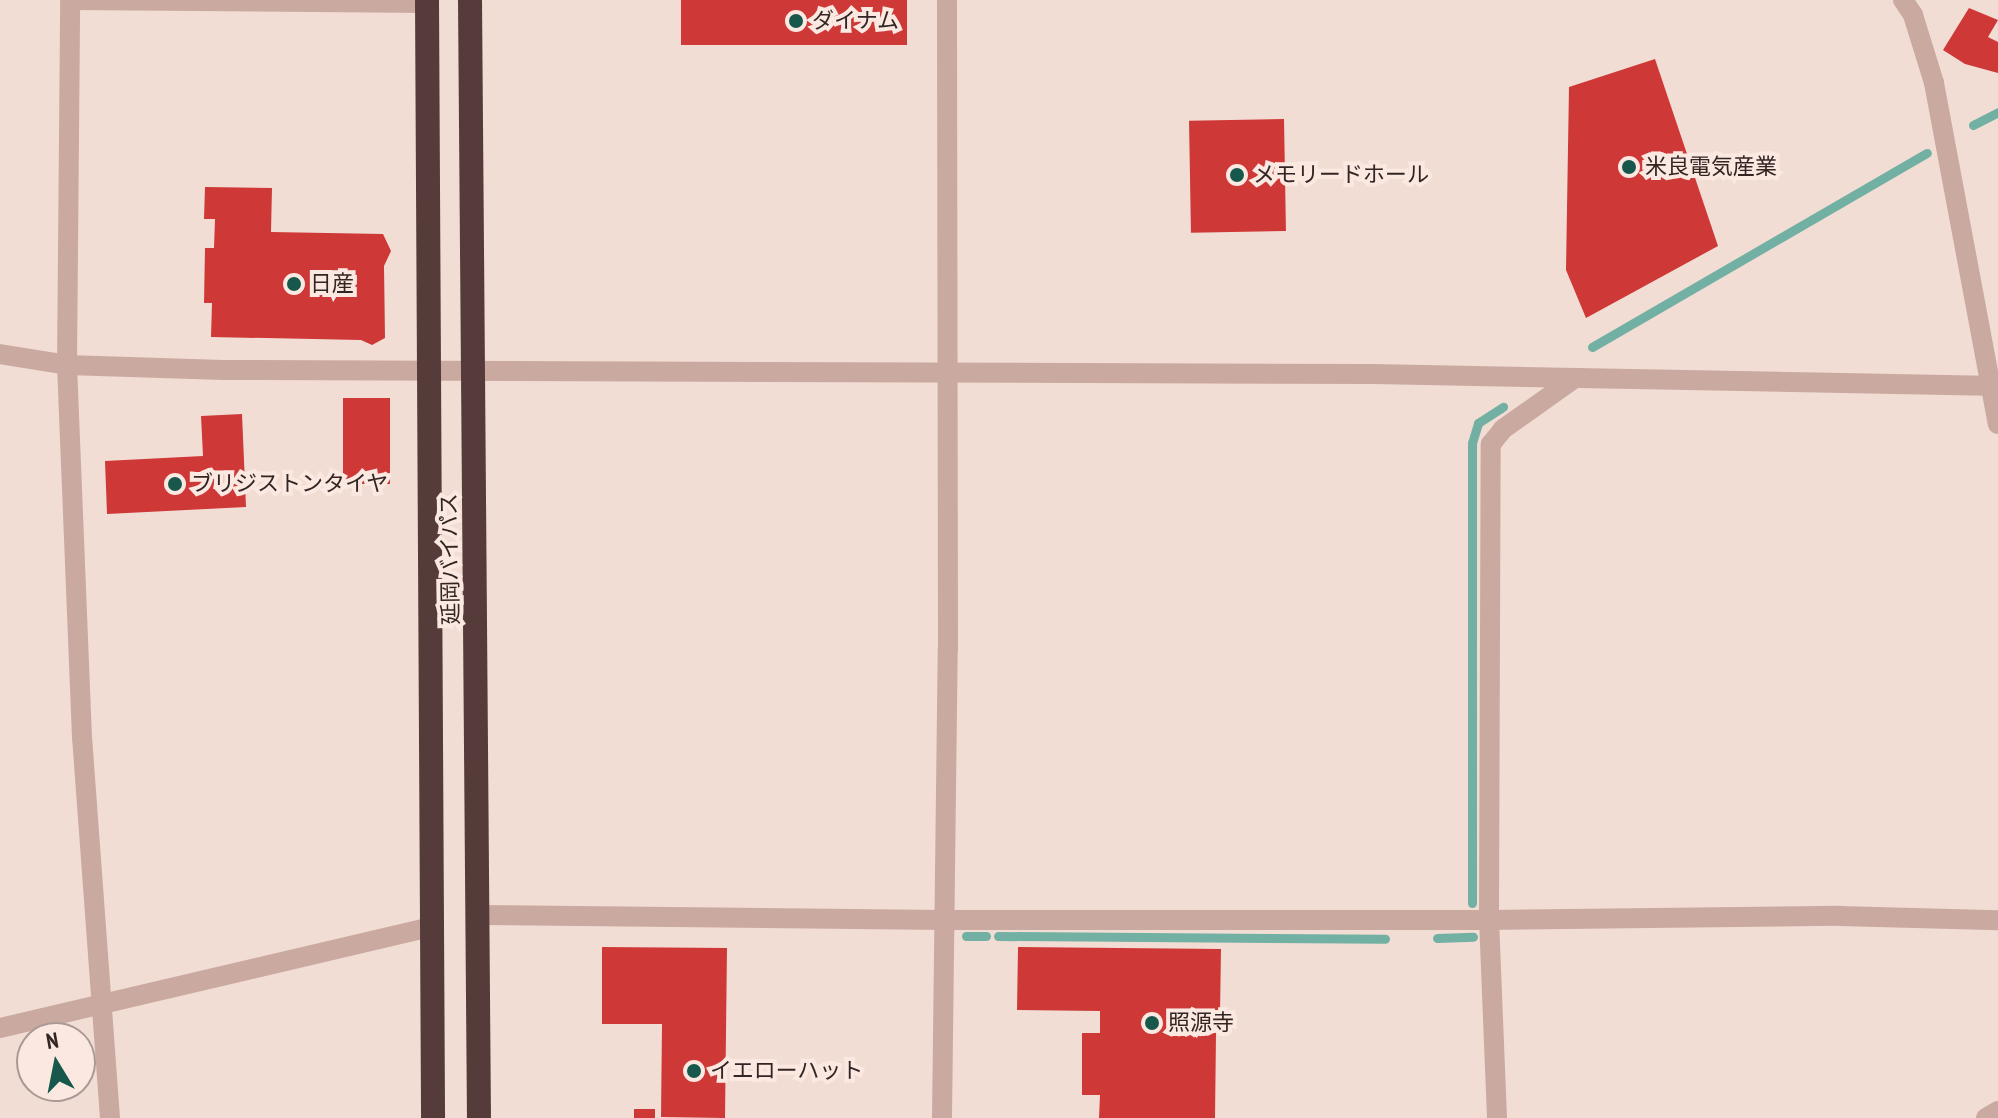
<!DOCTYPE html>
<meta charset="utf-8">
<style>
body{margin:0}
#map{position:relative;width:1998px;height:1118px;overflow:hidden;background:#f2ddd5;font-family:"PT Sans Narrow","Noto Sans JP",sans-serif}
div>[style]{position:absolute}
.stream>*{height:9px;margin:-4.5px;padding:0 4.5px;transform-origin:4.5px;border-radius:4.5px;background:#72b0a4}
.building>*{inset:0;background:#ce3837;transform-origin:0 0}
.minor>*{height:20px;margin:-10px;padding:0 10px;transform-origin:10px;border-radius:10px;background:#caaaa0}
.highway>*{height:24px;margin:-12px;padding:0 12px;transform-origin:12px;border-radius:12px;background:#553c3a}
.dots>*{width:22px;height:22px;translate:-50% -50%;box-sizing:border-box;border:4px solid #fae8e1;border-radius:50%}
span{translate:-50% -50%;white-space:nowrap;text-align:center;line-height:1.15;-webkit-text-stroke:8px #fae8e1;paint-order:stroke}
.poi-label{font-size:22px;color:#332524}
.left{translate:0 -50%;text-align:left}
.street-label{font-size:22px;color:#332524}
.north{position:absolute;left:16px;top:1022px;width:80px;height:80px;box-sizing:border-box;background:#fae8e1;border:2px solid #aa9a95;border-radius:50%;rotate:350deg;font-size:22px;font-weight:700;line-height:32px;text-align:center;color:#332524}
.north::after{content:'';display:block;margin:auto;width:28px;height:36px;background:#18574c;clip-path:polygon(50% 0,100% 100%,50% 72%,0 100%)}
</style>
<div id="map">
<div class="stream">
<div style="left:1973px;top:125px;width:28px;rotate:-27deg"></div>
<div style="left:1592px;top:347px;width:387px;rotate:-30.1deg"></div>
<div style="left:1472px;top:903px;width:460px;rotate:-90deg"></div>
<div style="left:1472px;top:443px;width:21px;rotate:-73deg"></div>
<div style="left:1478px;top:423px;width:30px;rotate:-33deg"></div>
<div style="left:966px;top:936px;width:20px"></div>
<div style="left:998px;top:936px;width:387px;rotate:0.4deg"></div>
<div style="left:1437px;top:938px;width:36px;rotate:-2deg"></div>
</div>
<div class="building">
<div style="left:681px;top:0;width:226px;height:45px"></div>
<div style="clip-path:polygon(1969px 8px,1998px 20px,1988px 37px,1998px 42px,1998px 73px,1965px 64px,1943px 50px)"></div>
<div style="clip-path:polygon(1655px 59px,1718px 246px,1586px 318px,1566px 270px,1569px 87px)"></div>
<div style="left:1284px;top:119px;width:112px;height:95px;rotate:89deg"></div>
<div style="clip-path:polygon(205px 187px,272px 188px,271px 232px,383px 234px,391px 251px,384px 266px,385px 338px,372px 345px,361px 340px,211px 337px,212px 303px,204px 303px,205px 248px,214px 248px,215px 219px,204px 219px)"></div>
<div style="left:343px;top:398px;width:47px;height:86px"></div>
<div style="clip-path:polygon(242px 414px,246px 507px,107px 514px,105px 461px,203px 456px,201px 416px)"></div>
<div style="clip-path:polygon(602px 947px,727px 948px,725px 1118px,661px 1117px,662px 1024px,602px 1024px)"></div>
<div style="clip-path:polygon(1018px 947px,1221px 949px,1220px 1013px,1204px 1013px,1204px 1033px,1216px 1033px,1215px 1118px,1099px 1118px,1100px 1095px,1082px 1095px,1082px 1033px,1100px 1033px,1100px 1011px,1017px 1010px)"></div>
<div style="left:634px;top:1109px;width:21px;height:9px"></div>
</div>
<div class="minor">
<div style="left:1903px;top:0;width:18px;rotate:56deg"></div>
<div style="left:1913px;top:15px;width:71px;rotate:72.8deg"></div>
<div style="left:1934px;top:83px;width:347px;rotate:79.4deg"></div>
<div style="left:0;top:354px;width:68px;rotate:9.3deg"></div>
<div style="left:67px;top:365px;width:156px;rotate:1.8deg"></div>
<div style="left:223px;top:370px;width:1150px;rotate:0.2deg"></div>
<div style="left:1373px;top:374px;width:625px;rotate:1.1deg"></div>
<div style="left:478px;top:915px;width:466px;rotate:0.6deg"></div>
<div style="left:944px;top:920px;width:545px"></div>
<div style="left:1489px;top:920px;width:351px;rotate:-0.7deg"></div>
<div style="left:1840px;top:916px;width:158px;rotate:1.5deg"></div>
<div style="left:0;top:1028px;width:444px;rotate:-13.2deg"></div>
<div style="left:110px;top:1118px;width:381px;rotate:-94.2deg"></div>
<div style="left:82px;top:738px;width:373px;rotate:-92.3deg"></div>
<div style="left:67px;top:365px;width:365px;rotate:-89.5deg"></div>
<div style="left:70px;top:0;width:357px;rotate:0.5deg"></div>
<div style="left:942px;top:1118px;width:469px;rotate:-89.3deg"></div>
<div style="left:948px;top:649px;width:649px;rotate:-90.09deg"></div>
<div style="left:1497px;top:1118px;width:198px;rotate:-92.3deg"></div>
<div style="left:1489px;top:920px;width:476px;rotate:-89.8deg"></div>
<div style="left:1491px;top:444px;width:19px;rotate:-51deg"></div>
<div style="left:1503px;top:429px;width:88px;rotate:-35.3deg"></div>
<div style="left:1986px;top:1118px;width:14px;rotate:-30deg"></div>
</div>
<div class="highway">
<div style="left:427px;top:0;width:1118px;rotate:89.69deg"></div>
<div style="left:470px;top:0;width:1118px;rotate:89.54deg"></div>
</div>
<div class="dots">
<div style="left:796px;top:21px;background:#18574c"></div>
<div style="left:1629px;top:167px;background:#18574c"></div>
<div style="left:1237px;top:175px;background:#18574c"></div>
<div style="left:294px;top:284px;background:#18574c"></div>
<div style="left:175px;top:484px;background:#18574c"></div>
<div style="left:1152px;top:1023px;background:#18574c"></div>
<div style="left:694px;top:1071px;background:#18574c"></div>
</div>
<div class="poi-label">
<span class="left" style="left:812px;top:21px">ダイナム</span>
<span class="left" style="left:1645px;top:167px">米良電気産業</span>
<span class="left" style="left:1253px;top:175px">メモリードホール</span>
<span class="left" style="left:310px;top:284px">日産</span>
<span class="left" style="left:191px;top:484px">ブリジストンタイヤ</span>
<span class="left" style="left:1168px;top:1023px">照源寺</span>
<span class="left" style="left:710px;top:1071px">イエローハット</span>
</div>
<div class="street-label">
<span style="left:450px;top:559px;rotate:-91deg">延岡バイパス</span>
</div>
<div class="north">N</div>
</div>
